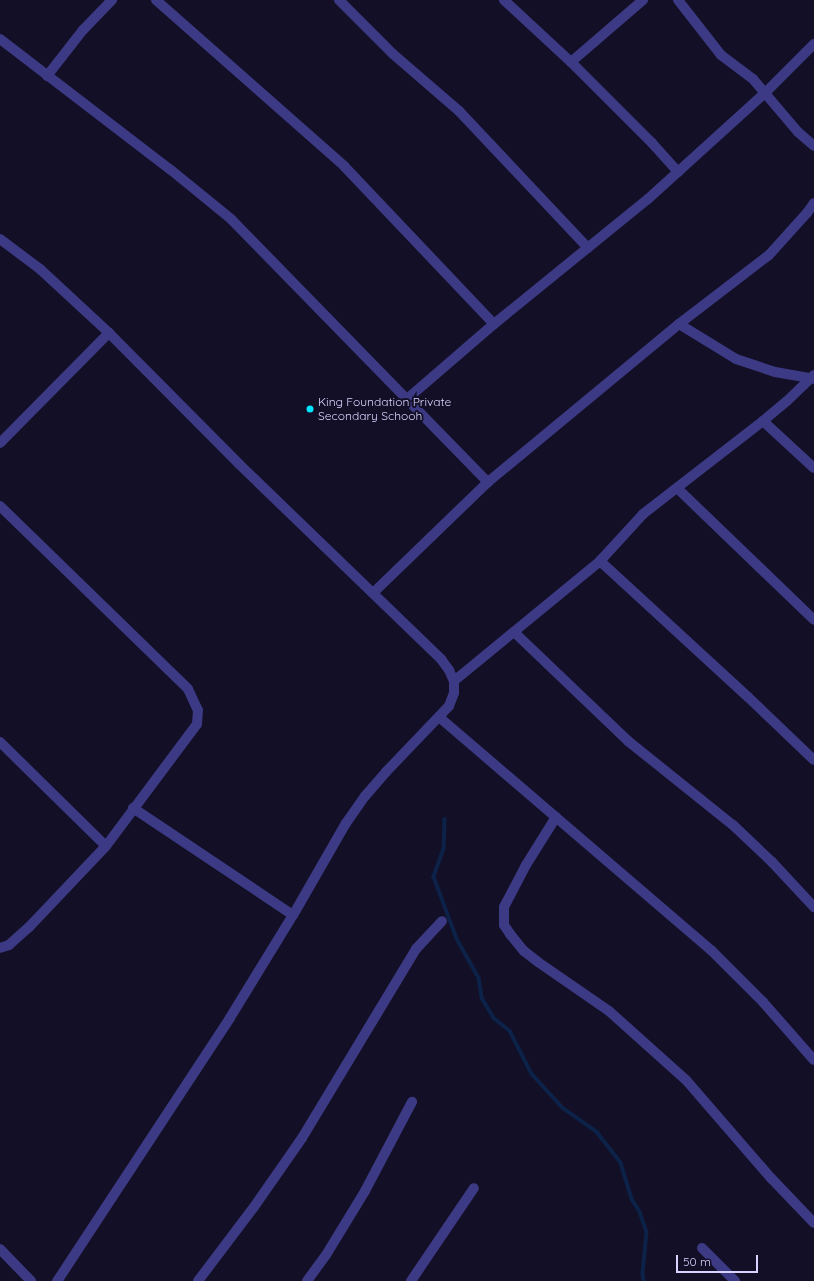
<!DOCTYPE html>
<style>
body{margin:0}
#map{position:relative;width:814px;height:1281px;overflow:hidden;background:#130f26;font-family:Quicksand,sans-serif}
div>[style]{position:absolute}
.stream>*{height:3.5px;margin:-1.75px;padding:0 1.75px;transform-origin:1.75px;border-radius:1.75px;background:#0c2248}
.street>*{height:10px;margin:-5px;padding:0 5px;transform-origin:5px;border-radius:5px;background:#3d3a85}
.dots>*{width:11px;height:11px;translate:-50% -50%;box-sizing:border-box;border:2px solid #130f26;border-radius:50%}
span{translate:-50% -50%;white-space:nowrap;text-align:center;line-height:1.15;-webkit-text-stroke:4px #130f26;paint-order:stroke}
.poi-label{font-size:12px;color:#d9d4ff}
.left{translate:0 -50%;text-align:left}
.scale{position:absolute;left:676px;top:1255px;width:82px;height:18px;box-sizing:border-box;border:2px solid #d9d4ff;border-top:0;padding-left:5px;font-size:12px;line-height:14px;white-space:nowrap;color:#d9d4ff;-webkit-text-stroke:3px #130f26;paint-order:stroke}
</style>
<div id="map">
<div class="stream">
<div style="left:445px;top:819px;width:30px;rotate:92deg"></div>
<div style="left:444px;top:849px;width:30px;rotate:110deg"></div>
<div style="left:434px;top:877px;width:66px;rotate:69.6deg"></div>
<div style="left:457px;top:939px;width:45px;rotate:60.6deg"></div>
<div style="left:479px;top:978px;width:20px;rotate:81deg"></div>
<div style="left:482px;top:998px;width:23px;rotate:59deg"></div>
<div style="left:494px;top:1018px;width:21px;rotate:39deg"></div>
<div style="left:510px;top:1031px;width:48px;rotate:62.9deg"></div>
<div style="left:532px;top:1074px;width:46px;rotate:47.6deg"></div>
<div style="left:563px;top:1108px;width:42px;rotate:35.2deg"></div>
<div style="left:597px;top:1132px;width:39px;rotate:52deg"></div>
<div style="left:621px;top:1163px;width:38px;rotate:73deg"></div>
<div style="left:632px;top:1199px;width:15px;rotate:58deg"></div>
<div style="left:640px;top:1212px;width:21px;rotate:71deg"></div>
<div style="left:647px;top:1232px;width:41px;rotate:95.6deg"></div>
<div style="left:643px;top:1273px;width:8px;rotate:83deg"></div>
</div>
<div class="street">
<div style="left:156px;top:0;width:251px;rotate:41.4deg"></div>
<div style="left:344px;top:166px;width:218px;rotate:46.5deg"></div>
<div style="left:339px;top:0;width:76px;rotate:45deg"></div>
<div style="left:393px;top:54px;width:87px;rotate:40.8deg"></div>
<div style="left:459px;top:111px;width:188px;rotate:46.7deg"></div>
<div style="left:504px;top:0;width:91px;rotate:42.8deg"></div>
<div style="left:571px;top:62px;width:115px;rotate:45deg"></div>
<div style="left:652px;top:143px;width:39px;rotate:48deg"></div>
<div style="left:678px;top:0;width:70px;rotate:52deg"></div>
<div style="left:721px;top:55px;width:40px;rotate:37deg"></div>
<div style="left:753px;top:79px;width:70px;rotate:49.7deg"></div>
<div style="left:798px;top:132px;width:21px;rotate:41deg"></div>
<div style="left:0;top:39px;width:215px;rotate:37.5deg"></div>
<div style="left:171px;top:170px;width:77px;rotate:39.2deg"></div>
<div style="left:231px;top:219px;width:368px;rotate:45.7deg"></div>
<div style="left:571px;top:62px;width:95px;rotate:-40.7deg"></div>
<div style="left:47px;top:76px;width:58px;rotate:-52deg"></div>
<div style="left:83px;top:30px;width:42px;rotate:-46deg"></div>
<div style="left:0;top:239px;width:50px;rotate:36.9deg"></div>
<div style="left:40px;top:269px;width:94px;rotate:42.8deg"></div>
<div style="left:109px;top:333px;width:185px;rotate:45.2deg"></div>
<div style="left:239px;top:464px;width:281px;rotate:44deg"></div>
<div style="left:441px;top:659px;width:14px;rotate:54deg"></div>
<div style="left:449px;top:670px;width:12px;rotate:66deg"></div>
<div style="left:454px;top:681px;width:12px;rotate:90deg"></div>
<div style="left:454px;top:693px;width:14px;rotate:111deg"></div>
<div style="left:449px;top:706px;width:91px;rotate:133.7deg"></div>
<div style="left:386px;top:772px;width:32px;rotate:131deg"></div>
<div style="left:365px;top:796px;width:33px;rotate:125deg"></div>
<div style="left:346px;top:823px;width:106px;rotate:119.9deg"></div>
<div style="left:293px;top:915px;width:121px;rotate:121.5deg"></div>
<div style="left:230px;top:1018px;width:315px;rotate:123.3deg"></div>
<div style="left:679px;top:324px;width:67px;rotate:31.6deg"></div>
<div style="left:736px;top:359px;width:41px;rotate:18.4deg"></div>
<div style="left:775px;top:372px;width:40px;rotate:10deg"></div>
<div style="left:407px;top:399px;width:115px;rotate:-40.8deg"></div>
<div style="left:494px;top:324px;width:198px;rotate:-39.1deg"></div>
<div style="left:648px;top:199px;width:156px;rotate:-42.2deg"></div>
<div style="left:764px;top:94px;width:71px;rotate:-45deg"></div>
<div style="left:763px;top:421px;width:69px;rotate:42.7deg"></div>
<div style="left:0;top:443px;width:155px;rotate:-45.3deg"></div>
<div style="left:677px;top:488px;width:190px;rotate:43.9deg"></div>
<div style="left:0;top:506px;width:262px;rotate:44.2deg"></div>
<div style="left:188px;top:689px;width:23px;rotate:65deg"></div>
<div style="left:198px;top:710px;width:14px;rotate:94deg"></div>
<div style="left:197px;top:724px;width:152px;rotate:126.7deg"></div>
<div style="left:106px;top:846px;width:112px;rotate:133.5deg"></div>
<div style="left:29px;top:927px;width:27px;rotate:138deg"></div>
<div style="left:9px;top:945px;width:9px;rotate:162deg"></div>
<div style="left:600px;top:561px;width:201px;rotate:42.6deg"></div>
<div style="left:748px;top:697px;width:91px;rotate:43.7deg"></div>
<div style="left:373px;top:593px;width:160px;rotate:-44deg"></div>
<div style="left:488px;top:482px;width:248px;rotate:-39.6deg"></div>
<div style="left:679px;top:324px;width:113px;rotate:-37.5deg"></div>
<div style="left:769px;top:255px;width:57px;rotate:-47.9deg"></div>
<div style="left:807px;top:213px;width:12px;rotate:-55deg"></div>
<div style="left:514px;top:632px;width:158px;rotate:43.7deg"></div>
<div style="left:628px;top:741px;width:134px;rotate:38.7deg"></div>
<div style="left:733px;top:825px;width:54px;rotate:43.5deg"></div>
<div style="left:772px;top:862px;width:62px;rotate:47deg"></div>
<div style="left:454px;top:681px;width:189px;rotate:-39.4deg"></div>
<div style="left:600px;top:561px;width:64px;rotate:-47.5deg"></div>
<div style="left:643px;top:514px;width:152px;rotate:-37.8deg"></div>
<div style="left:763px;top:421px;width:31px;rotate:-40deg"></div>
<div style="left:787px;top:401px;width:37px;rotate:-44deg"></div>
<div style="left:439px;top:717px;width:358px;rotate:40.6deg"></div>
<div style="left:711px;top:950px;width:74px;rotate:45deg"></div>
<div style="left:763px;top:1002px;width:77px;rotate:48.7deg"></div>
<div style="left:0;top:742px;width:148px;rotate:44.5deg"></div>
<div style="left:133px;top:808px;width:192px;rotate:33.8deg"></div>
<div style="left:556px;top:817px;width:57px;rotate:122deg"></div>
<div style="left:526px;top:865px;width:47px;rotate:117.6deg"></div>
<div style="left:504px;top:907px;width:18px;rotate:90deg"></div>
<div style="left:504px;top:925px;width:11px;rotate:56deg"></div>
<div style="left:510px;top:934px;width:22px;rotate:51deg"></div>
<div style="left:524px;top:951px;width:18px;rotate:38deg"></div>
<div style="left:538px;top:962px;width:86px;rotate:34.6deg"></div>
<div style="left:609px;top:1011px;width:103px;rotate:41.9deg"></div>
<div style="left:686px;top:1080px;width:130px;rotate:49.1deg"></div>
<div style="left:771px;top:1178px;width:62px;rotate:46.3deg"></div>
<div style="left:702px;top:1248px;width:47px;rotate:45deg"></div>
<div style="left:0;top:1249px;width:45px;rotate:45.9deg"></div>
<div style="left:198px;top:1281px;width:93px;rotate:-52.9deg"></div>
<div style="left:254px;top:1207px;width:84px;rotate:-55.2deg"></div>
<div style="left:302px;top:1138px;width:221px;rotate:-58.9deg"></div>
<div style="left:416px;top:949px;width:38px;rotate:-47deg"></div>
<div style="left:307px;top:1281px;width:32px;rotate:-54deg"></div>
<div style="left:326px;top:1255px;width:75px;rotate:-58.6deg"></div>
<div style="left:365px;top:1191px;width:101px;rotate:-62.2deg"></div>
<div style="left:411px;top:1281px;width:112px;rotate:-55.9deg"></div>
</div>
<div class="dots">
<div style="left:310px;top:409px;background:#00e5ff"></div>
</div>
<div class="poi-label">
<span class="left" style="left:318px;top:409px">King Foundation Private<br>Secondary Schooh</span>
</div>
<div class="scale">50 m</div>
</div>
